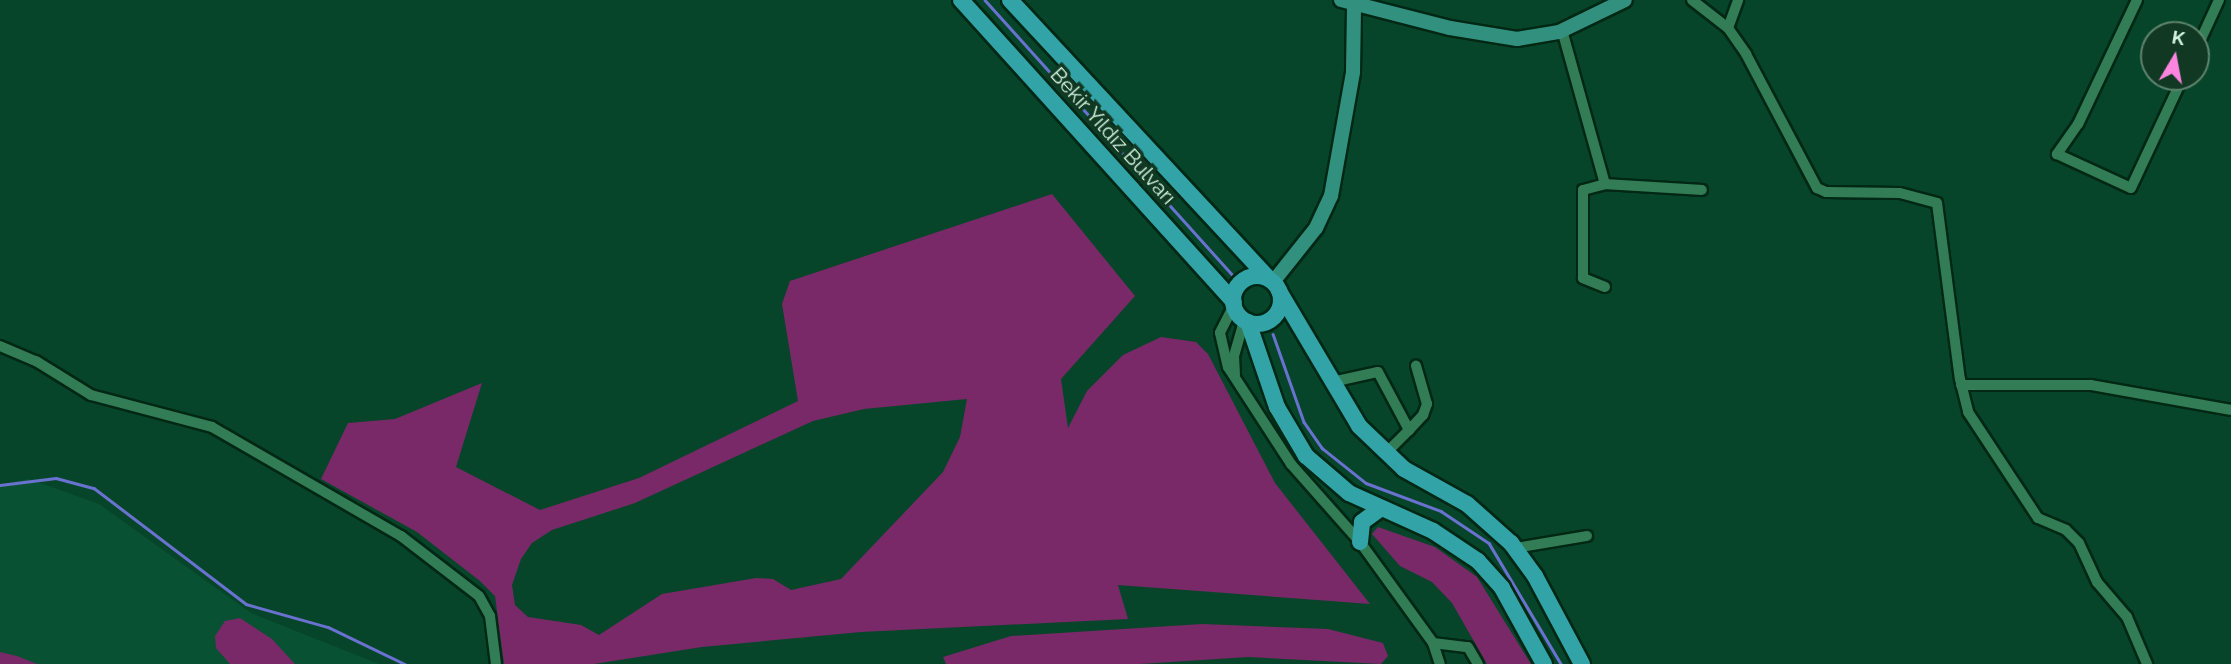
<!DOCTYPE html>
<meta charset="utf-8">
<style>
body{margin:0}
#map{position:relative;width:2231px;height:664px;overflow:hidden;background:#064529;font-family:Raleway,sans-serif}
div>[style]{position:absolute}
.built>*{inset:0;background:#085132}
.green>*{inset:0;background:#792967}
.stream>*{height:2.5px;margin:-1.25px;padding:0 1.25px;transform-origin:1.25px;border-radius:1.25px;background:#6a72d0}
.roads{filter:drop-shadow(2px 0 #002815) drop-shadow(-2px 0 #002815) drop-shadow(0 2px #002815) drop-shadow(0 -2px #002815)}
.street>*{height:10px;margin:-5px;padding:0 5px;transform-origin:5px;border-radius:5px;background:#327d56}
.secondary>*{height:14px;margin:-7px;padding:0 7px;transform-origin:7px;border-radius:7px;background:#32907f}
.primary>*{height:16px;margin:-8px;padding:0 8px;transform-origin:8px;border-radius:8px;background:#32a4a8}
.primary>.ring{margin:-8px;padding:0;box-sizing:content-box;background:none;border:16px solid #32a4a8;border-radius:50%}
span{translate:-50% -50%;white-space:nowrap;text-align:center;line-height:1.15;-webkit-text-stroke:7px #103823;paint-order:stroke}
.street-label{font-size:21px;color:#d2f6df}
.north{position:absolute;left:2140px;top:21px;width:70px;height:70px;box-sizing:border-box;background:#103823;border:2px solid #5e846e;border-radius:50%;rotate:10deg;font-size:19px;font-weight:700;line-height:28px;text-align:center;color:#d2f6df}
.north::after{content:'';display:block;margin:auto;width:24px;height:32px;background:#fe85df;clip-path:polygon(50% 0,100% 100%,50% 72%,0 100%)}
</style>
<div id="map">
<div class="built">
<div style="clip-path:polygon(29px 479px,99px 504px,251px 613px,379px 664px,0 664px,0 485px)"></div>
</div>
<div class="green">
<div style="clip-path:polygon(evenodd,1052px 194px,1135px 296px,1061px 379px,1068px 428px,1087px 391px,1123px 355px,1161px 337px,1196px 342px,1208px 354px,1275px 483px,1370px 604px,1118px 585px,1128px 619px,861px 632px,702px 647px,594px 664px,504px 664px,495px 596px,480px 581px,417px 532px,321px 479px,348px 423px,395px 419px,482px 383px,456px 467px,540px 510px,639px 478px,798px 401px,782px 304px,790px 281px,1052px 194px,967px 399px,960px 437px,943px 472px,841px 579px,791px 590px,773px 579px,756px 578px,662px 594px,599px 635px,581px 625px,528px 617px,515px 605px,512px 585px,521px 559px,532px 543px,552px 530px,635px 503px,813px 421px,864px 409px,967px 399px)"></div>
<div style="clip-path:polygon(1378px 527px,1435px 547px,1477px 577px,1531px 664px,1487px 664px,1452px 603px,1432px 582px,1400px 566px,1372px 534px)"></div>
<div style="clip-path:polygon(240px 618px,272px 639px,295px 664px,230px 664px,216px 648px,215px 636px,225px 621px)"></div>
<div style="clip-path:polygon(1202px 624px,1328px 629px,1383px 643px,1388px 656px,1381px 664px,1248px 657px,1140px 664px,946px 664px,943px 657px,1011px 636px)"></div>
<div style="clip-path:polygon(0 652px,17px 656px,37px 664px,0 664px)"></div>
</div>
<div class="stream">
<div style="left:985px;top:0;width:369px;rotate:48deg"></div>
<div style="left:1273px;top:334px;width:93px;rotate:70.6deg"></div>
<div style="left:1304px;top:422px;width:32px;rotate:55deg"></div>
<div style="left:1322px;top:448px;width:56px;rotate:38.5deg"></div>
<div style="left:1366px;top:483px;width:80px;rotate:20.5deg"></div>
<div style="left:1441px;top:511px;width:58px;rotate:33.7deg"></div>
<div style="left:1489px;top:543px;width:141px;rotate:59.2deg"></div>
<div style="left:0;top:485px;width:56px;rotate:-7.1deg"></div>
<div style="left:56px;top:478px;width:39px;rotate:15deg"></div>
<div style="left:94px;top:488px;width:191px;rotate:37.3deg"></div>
<div style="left:246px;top:604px;width:85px;rotate:15.7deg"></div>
<div style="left:328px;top:627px;width:85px;rotate:25.7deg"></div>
</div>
<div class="roads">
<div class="street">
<div style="left:1692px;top:0;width:46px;rotate:37.9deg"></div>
<div style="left:1728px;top:28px;width:32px;rotate:55deg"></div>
<div style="left:1746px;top:54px;width:152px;rotate:62.1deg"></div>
<div style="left:1817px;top:188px;width:10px;rotate:24deg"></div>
<div style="left:1826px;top:192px;width:74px;rotate:0.8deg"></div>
<div style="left:1900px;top:193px;width:38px;rotate:15deg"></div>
<div style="left:1937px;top:203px;width:177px;rotate:82.6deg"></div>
<div style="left:1960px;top:379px;width:34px;rotate:76deg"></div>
<div style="left:1968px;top:412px;width:127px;rotate:56.6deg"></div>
<div style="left:2038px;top:518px;width:30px;rotate:23deg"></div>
<div style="left:2066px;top:530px;width:18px;rotate:45deg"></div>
<div style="left:2079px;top:543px;width:43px;rotate:65.2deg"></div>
<div style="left:2097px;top:582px;width:46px;rotate:49.4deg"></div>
<div style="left:2127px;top:617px;width:51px;rotate:66.9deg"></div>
<div style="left:2137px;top:0;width:137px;rotate:115.4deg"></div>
<div style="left:2078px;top:124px;width:37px;rotate:125deg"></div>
<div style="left:2057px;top:154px;width:81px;rotate:24.7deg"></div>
<div style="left:2131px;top:188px;width:123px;rotate:-64.9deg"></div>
<div style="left:1728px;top:28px;width:30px;rotate:-70deg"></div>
<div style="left:1562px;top:30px;width:160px;rotate:74.4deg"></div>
<div style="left:2196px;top:50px;width:55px;rotate:-65.3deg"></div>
<div style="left:1605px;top:287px;width:24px;rotate:-158deg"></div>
<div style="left:1583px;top:278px;width:88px;rotate:-90deg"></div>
<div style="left:1583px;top:190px;width:23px;rotate:-15deg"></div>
<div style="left:1605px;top:184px;width:97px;rotate:3.5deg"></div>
<div style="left:1234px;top:305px;width:31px;rotate:117deg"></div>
<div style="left:1220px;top:333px;width:35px;rotate:77deg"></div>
<div style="left:1228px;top:367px;width:116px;rotate:57deg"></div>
<div style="left:1291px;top:464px;width:104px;rotate:48.5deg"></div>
<div style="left:1360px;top:542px;width:125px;rotate:54.1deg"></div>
<div style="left:1433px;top:643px;width:22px;rotate:72deg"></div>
<div style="left:0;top:346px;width:39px;rotate:23deg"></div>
<div style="left:36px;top:361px;width:65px;rotate:31.7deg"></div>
<div style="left:91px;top:395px;width:125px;rotate:14.8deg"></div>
<div style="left:212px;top:427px;width:218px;rotate:30deg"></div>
<div style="left:401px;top:536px;width:98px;rotate:37.6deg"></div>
<div style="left:479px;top:596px;width:23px;rotate:61deg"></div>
<div style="left:490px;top:616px;width:48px;rotate:82.9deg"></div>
<div style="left:1235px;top:375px;width:19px;rotate:-93deg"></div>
<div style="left:1234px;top:356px;width:37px;rotate:-74deg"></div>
<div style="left:1332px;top:382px;width:47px;rotate:-12.3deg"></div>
<div style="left:1378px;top:372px;width:66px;rotate:61.9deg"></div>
<div style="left:1409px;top:430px;width:34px;rotate:135deg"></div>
<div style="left:1961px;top:385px;width:130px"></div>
<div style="left:2091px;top:385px;width:142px;rotate:10.1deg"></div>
<div style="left:1409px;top:430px;width:21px;rotate:-47deg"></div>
<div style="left:1423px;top:415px;width:12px;rotate:-70deg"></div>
<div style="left:1427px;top:404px;width:40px;rotate:-106deg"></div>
<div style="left:1515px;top:548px;width:73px;rotate:-9.5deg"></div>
<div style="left:1433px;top:643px;width:35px;rotate:7deg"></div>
<div style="left:1468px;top:647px;width:20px;rotate:60deg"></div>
</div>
<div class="secondary">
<div style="left:1341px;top:0;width:113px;rotate:14.4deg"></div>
<div style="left:1450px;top:28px;width:68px;rotate:9.3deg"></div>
<div style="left:1517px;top:39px;width:43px;rotate:-9.5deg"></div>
<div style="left:1559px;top:32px;width:73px;rotate:-25.9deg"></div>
<div style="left:1273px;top:282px;width:69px;rotate:-51.5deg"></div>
<div style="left:1316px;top:228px;width:35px;rotate:-65deg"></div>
<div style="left:1331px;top:196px;width:126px;rotate:-79.9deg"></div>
<div style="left:1353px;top:72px;width:66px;rotate:-89.1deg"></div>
</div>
<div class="primary">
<div style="left:961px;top:0;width:407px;rotate:47.9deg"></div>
<div style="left:1010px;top:0;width:381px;rotate:47.1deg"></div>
<div class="ring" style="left:1233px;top:276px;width:32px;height:32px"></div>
<div style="left:1279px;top:291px;width:157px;rotate:59.3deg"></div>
<div style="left:1359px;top:426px;width:62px;rotate:43.7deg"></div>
<div style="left:1404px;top:469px;width:72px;rotate:29.1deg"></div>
<div style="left:1467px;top:504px;width:59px;rotate:41.6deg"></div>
<div style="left:1511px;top:543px;width:41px;rotate:54deg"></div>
<div style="left:1535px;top:576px;width:100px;rotate:61.9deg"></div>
<div style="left:1248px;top:322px;width:90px;rotate:71.2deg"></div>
<div style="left:1277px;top:407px;width:57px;rotate:59.4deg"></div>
<div style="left:1306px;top:456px;width:57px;rotate:40.7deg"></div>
<div style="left:1349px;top:493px;width:92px;rotate:24.3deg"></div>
<div style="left:1433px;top:531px;width:54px;rotate:33.7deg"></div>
<div style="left:1478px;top:561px;width:36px;rotate:48deg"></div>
<div style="left:1502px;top:588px;width:87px;rotate:61.1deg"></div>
<div style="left:1360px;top:542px;width:20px;rotate:-84deg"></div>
<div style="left:1362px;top:522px;width:22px;rotate:-36deg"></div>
</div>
</div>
<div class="street-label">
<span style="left:1113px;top:136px;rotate:48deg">Bekir Yıldız Bulvarı</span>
</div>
<div class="north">K</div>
</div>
